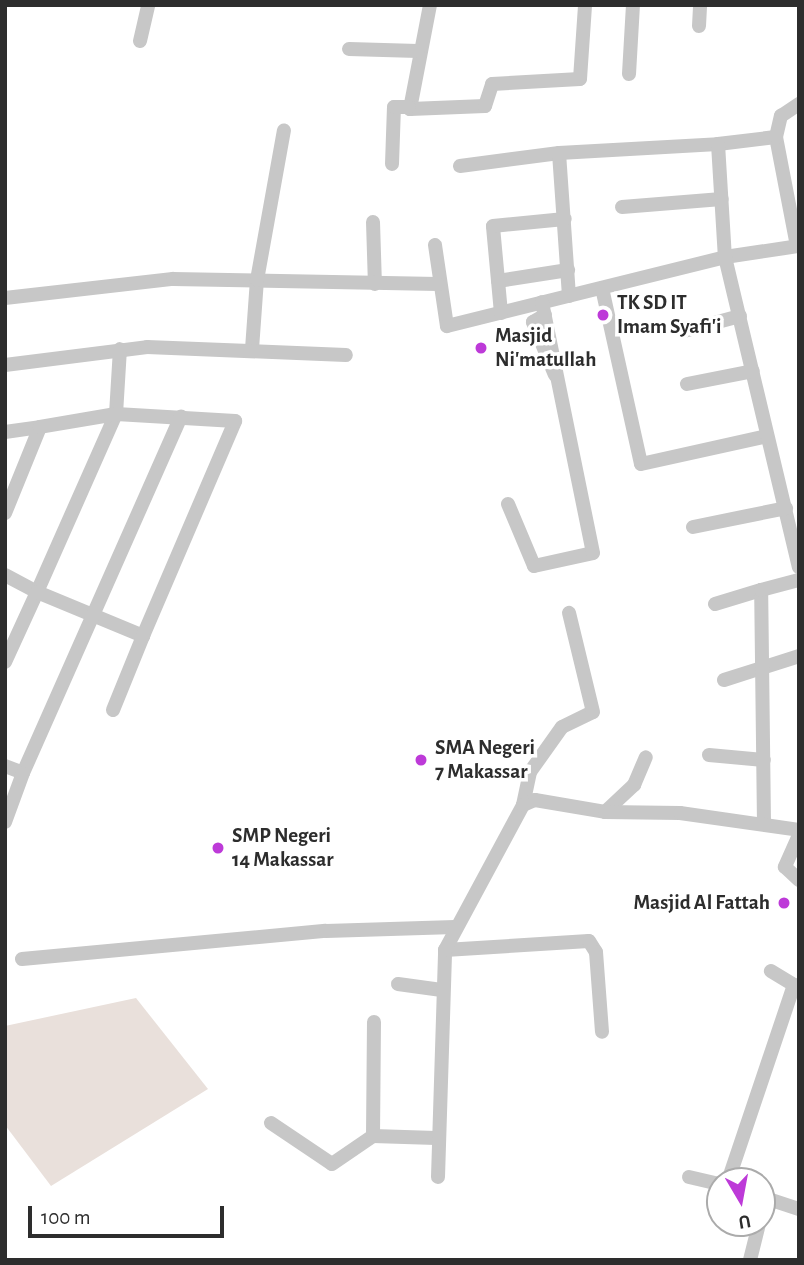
<!DOCTYPE html>
<style>
body{margin:0}
#map{position:relative;width:804px;height:1265px;overflow:hidden;background:#fff;font-family:"Alegreya Sans",sans-serif}
div>[style]{position:absolute}
.green>*{inset:0;background:#e9e0db}
.street>*{height:14px;margin:-7px;padding:0 7px;transform-origin:7px;border-radius:7px;background:#c7c7c7}
.dots>*{width:19px;height:19px;translate:-50% -50%;box-sizing:border-box;border:4px solid #fff;border-radius:50%}
span{translate:-50% -50%;white-space:nowrap;text-align:center;line-height:1.15;-webkit-text-stroke:7px #fff;paint-order:stroke}
.poi-label{font-size:21px;color:#2d2d2d;font-weight:700}
.left{translate:0 -50%;text-align:left}
.right{translate:-100% -50%;text-align:right}
.frame{position:absolute;inset:0;border:7px solid #2d2d2d;pointer-events:none}
.north{position:absolute;left:706px;top:1167px;width:70px;height:70px;box-sizing:border-box;background:#fff;border:2px solid #ababab;border-radius:50%;rotate:170deg;font-size:19px;font-weight:700;line-height:28px;text-align:center;color:#2d2d2d}
.north::after{content:'';display:block;margin:auto;width:24px;height:32px;background:#bd3ad8;clip-path:polygon(50% 0,100% 100%,50% 72%,0 100%)}
.scale{position:absolute;left:28px;top:1206px;width:196px;height:32px;box-sizing:border-box;border:4px solid #2d2d2d;border-top:0;padding-left:9px;font-size:21px;line-height:24px;white-space:nowrap;color:#2d2d2d;-webkit-text-stroke:5px #fff;paint-order:stroke}
</style>
<div id="map">
<div class="green">
<div style="clip-path:polygon(136px 998px,208px 1089px,51px 1186px,5px 1125px,5px 1026px)"></div>
</div>
<div class="street">
<div style="left:430px;top:5px;width:106px;rotate:100.9deg"></div>
<div style="left:410px;top:109px;width:75px;rotate:-2.3deg"></div>
<div style="left:485px;top:106px;width:23px;rotate:-72deg"></div>
<div style="left:492px;top:84px;width:88px;rotate:-3.3deg"></div>
<div style="left:580px;top:79px;width:74px;rotate:-86.1deg"></div>
<div style="left:699px;top:26px;width:21px;rotate:-87deg"></div>
<div style="left:140px;top:41px;width:37px;rotate:-77deg"></div>
<div style="left:349px;top:49px;width:69px;rotate:1.7deg"></div>
<div style="left:629px;top:74px;width:69px;rotate:-86.7deg"></div>
<div style="left:718px;top:144px;width:58px;rotate:-6.9deg"></div>
<div style="left:392px;top:164px;width:57px;rotate:-88deg"></div>
<div style="left:394px;top:107px;width:15px"></div>
<div style="left:460px;top:166px;width:100px;rotate:-7.5deg"></div>
<div style="left:622px;top:207px;width:100px;rotate:-4.6deg"></div>
<div style="left:373px;top:222px;width:62px;rotate:88.2deg"></div>
<div style="left:435px;top:245px;width:82px;rotate:81.6deg"></div>
<div style="left:447px;top:326px;width:286px;rotate:-13.9deg"></div>
<div style="left:725px;top:257px;width:75px;rotate:-8.5deg"></div>
<div style="left:797px;top:246px;width:111px;rotate:-100.9deg"></div>
<div style="left:776px;top:137px;width:22px;rotate:-77deg"></div>
<div style="left:781px;top:116px;width:22px;rotate:-34deg"></div>
<div style="left:498px;top:281px;width:71px;rotate:-8.9deg"></div>
<div style="left:602px;top:288px;width:180px;rotate:77.5deg"></div>
<div style="left:641px;top:464px;width:129px;rotate:-12.5deg"></div>
<div style="left:569px;top:296px;width:143px;rotate:-94deg"></div>
<div style="left:559px;top:153px;width:159px;rotate:-3.2deg"></div>
<div style="left:718px;top:144px;width:113px;rotate:86.5deg"></div>
<div style="left:725px;top:257px;width:319px;rotate:76.6deg"></div>
<div style="left:5px;top:298px;width:169px;rotate:-6.5deg"></div>
<div style="left:173px;top:279px;width:265px;rotate:1.1deg"></div>
<div style="left:501px;top:313px;width:87px;rotate:-95.3deg"></div>
<div style="left:493px;top:226px;width:72px;rotate:-5.6deg"></div>
<div style="left:545px;top:315px;width:14px;rotate:150deg"></div>
<div style="left:533px;top:322px;width:57px;rotate:67.5deg"></div>
<div style="left:684px;top:331px;width:58px;rotate:-15deg"></div>
<div style="left:252px;top:349px;width:69px;rotate:-85.9deg"></div>
<div style="left:257px;top:280px;width:152px;rotate:-79.8deg"></div>
<div style="left:5px;top:365px;width:143px;rotate:-7.2deg"></div>
<div style="left:147px;top:347px;width:199px;rotate:2.3deg"></div>
<div style="left:687px;top:384px;width:67px;rotate:-11.1deg"></div>
<div style="left:5px;top:432px;width:35px;rotate:-8deg"></div>
<div style="left:40px;top:427px;width:93px;rotate:112.1deg"></div>
<div style="left:508px;top:504px;width:67px;rotate:67.2deg"></div>
<div style="left:534px;top:566px;width:60px;rotate:-12.4deg"></div>
<div style="left:593px;top:553px;width:256px;rotate:-101.5deg"></div>
<div style="left:693px;top:527px;width:95px;rotate:-11.5deg"></div>
<div style="left:5px;top:575px;width:36px;rotate:28deg"></div>
<div style="left:37px;top:592px;width:195px;rotate:-66.1deg"></div>
<div style="left:116px;top:414px;width:65px;rotate:-86.5deg"></div>
<div style="left:715px;top:604px;width:48px;rotate:-16.9deg"></div>
<div style="left:5px;top:662px;width:77px;rotate:-65.4deg"></div>
<div style="left:37px;top:592px;width:115px;rotate:22.5deg"></div>
<div style="left:143px;top:636px;width:234px;rotate:-66.8deg"></div>
<div style="left:235px;top:421px;width:119px;rotate:-176.6deg"></div>
<div style="left:116px;top:414px;width:77px;rotate:170.3deg"></div>
<div style="left:724px;top:680px;width:79px;rotate:-17.7deg"></div>
<div style="left:113px;top:710px;width:80px;rotate:-67.9deg"></div>
<div style="left:709px;top:755px;width:55px;rotate:5.2deg"></div>
<div style="left:5px;top:766px;width:19px;rotate:21deg"></div>
<div style="left:23px;top:773px;width:390px;rotate:-66.1deg"></div>
<div style="left:523px;top:805px;width:34px;rotate:-78deg"></div>
<div style="left:530px;top:772px;width:55px;rotate:-54.6deg"></div>
<div style="left:562px;top:727px;width:34px;rotate:-26deg"></div>
<div style="left:593px;top:712px;width:102px;rotate:-103.6deg"></div>
<div style="left:605px;top:812px;width:40px;rotate:-43deg"></div>
<div style="left:634px;top:785px;width:30px;rotate:-67deg"></div>
<div style="left:5px;top:822px;width:52px;rotate:-69.8deg"></div>
<div style="left:764px;top:824px;width:234px;rotate:-90.7deg"></div>
<div style="left:761px;top:590px;width:39px;rotate:-15deg"></div>
<div style="left:799px;top:835px;width:35px;rotate:114deg"></div>
<div style="left:785px;top:867px;width:19px;rotate:43deg"></div>
<div style="left:445px;top:950px;width:144px;rotate:-3.6deg"></div>
<div style="left:589px;top:941px;width:13px;rotate:58deg"></div>
<div style="left:596px;top:952px;width:80px;rotate:85.7deg"></div>
<div style="left:22px;top:959px;width:305px;rotate:-5.3deg"></div>
<div style="left:326px;top:931px;width:129px;rotate:-1.8deg"></div>
<div style="left:398px;top:984px;width:44px;rotate:7.8deg"></div>
<div style="left:271px;top:1123px;width:73px;rotate:33.9deg"></div>
<div style="left:332px;top:1164px;width:50px;rotate:-34.3deg"></div>
<div style="left:373px;top:1136px;width:63px;rotate:1.8deg"></div>
<div style="left:373px;top:1136px;width:114px;rotate:-89.5deg"></div>
<div style="left:438px;top:1177px;width:227px;rotate:-88.2deg"></div>
<div style="left:445px;top:950px;width:165px;rotate:-61.7deg"></div>
<div style="left:523px;top:805px;width:13px;rotate:-23deg"></div>
<div style="left:535px;top:800px;width:71px;rotate:9.7deg"></div>
<div style="left:605px;top:812px;width:75px;rotate:0.8deg"></div>
<div style="left:680px;top:813px;width:120px;rotate:8.1deg"></div>
<div style="left:689px;top:1177px;width:32px;rotate:13deg"></div>
<div style="left:728px;top:1181px;width:207px;rotate:-71.4deg"></div>
<div style="left:794px;top:985px;width:27px;rotate:-149deg"></div>
<div style="left:762px;top:1197px;width:39px;rotate:18deg"></div>
<div style="left:750px;top:1260px;width:38px;rotate:-76deg"></div>
</div>
<div class="dots">
<div style="left:603px;top:315px;background:#bd3ad8"></div>
<div style="left:481px;top:348px;background:#bd3ad8"></div>
<div style="left:421px;top:760px;background:#bd3ad8"></div>
<div style="left:218px;top:848px;background:#bd3ad8"></div>
<div style="left:784px;top:903px;background:#bd3ad8"></div>
</div>
<div class="poi-label">
<span class="left" style="left:617px;top:315px">TK SD IT<br>Imam Syafi'i</span>
<span class="left" style="left:495px;top:348px">Masjid<br>Ni'matullah</span>
<span class="left" style="left:435px;top:760px">SMA Negeri<br>7 Makassar</span>
<span class="left" style="left:232px;top:848px">SMP Negeri<br>14 Makassar</span>
<span class="right" style="left:770px;top:903px">Masjid Al Fattah</span>
</div>
<div class="frame"></div>
<div class="north">U</div>
<div class="scale">100 m</div>
</div>
